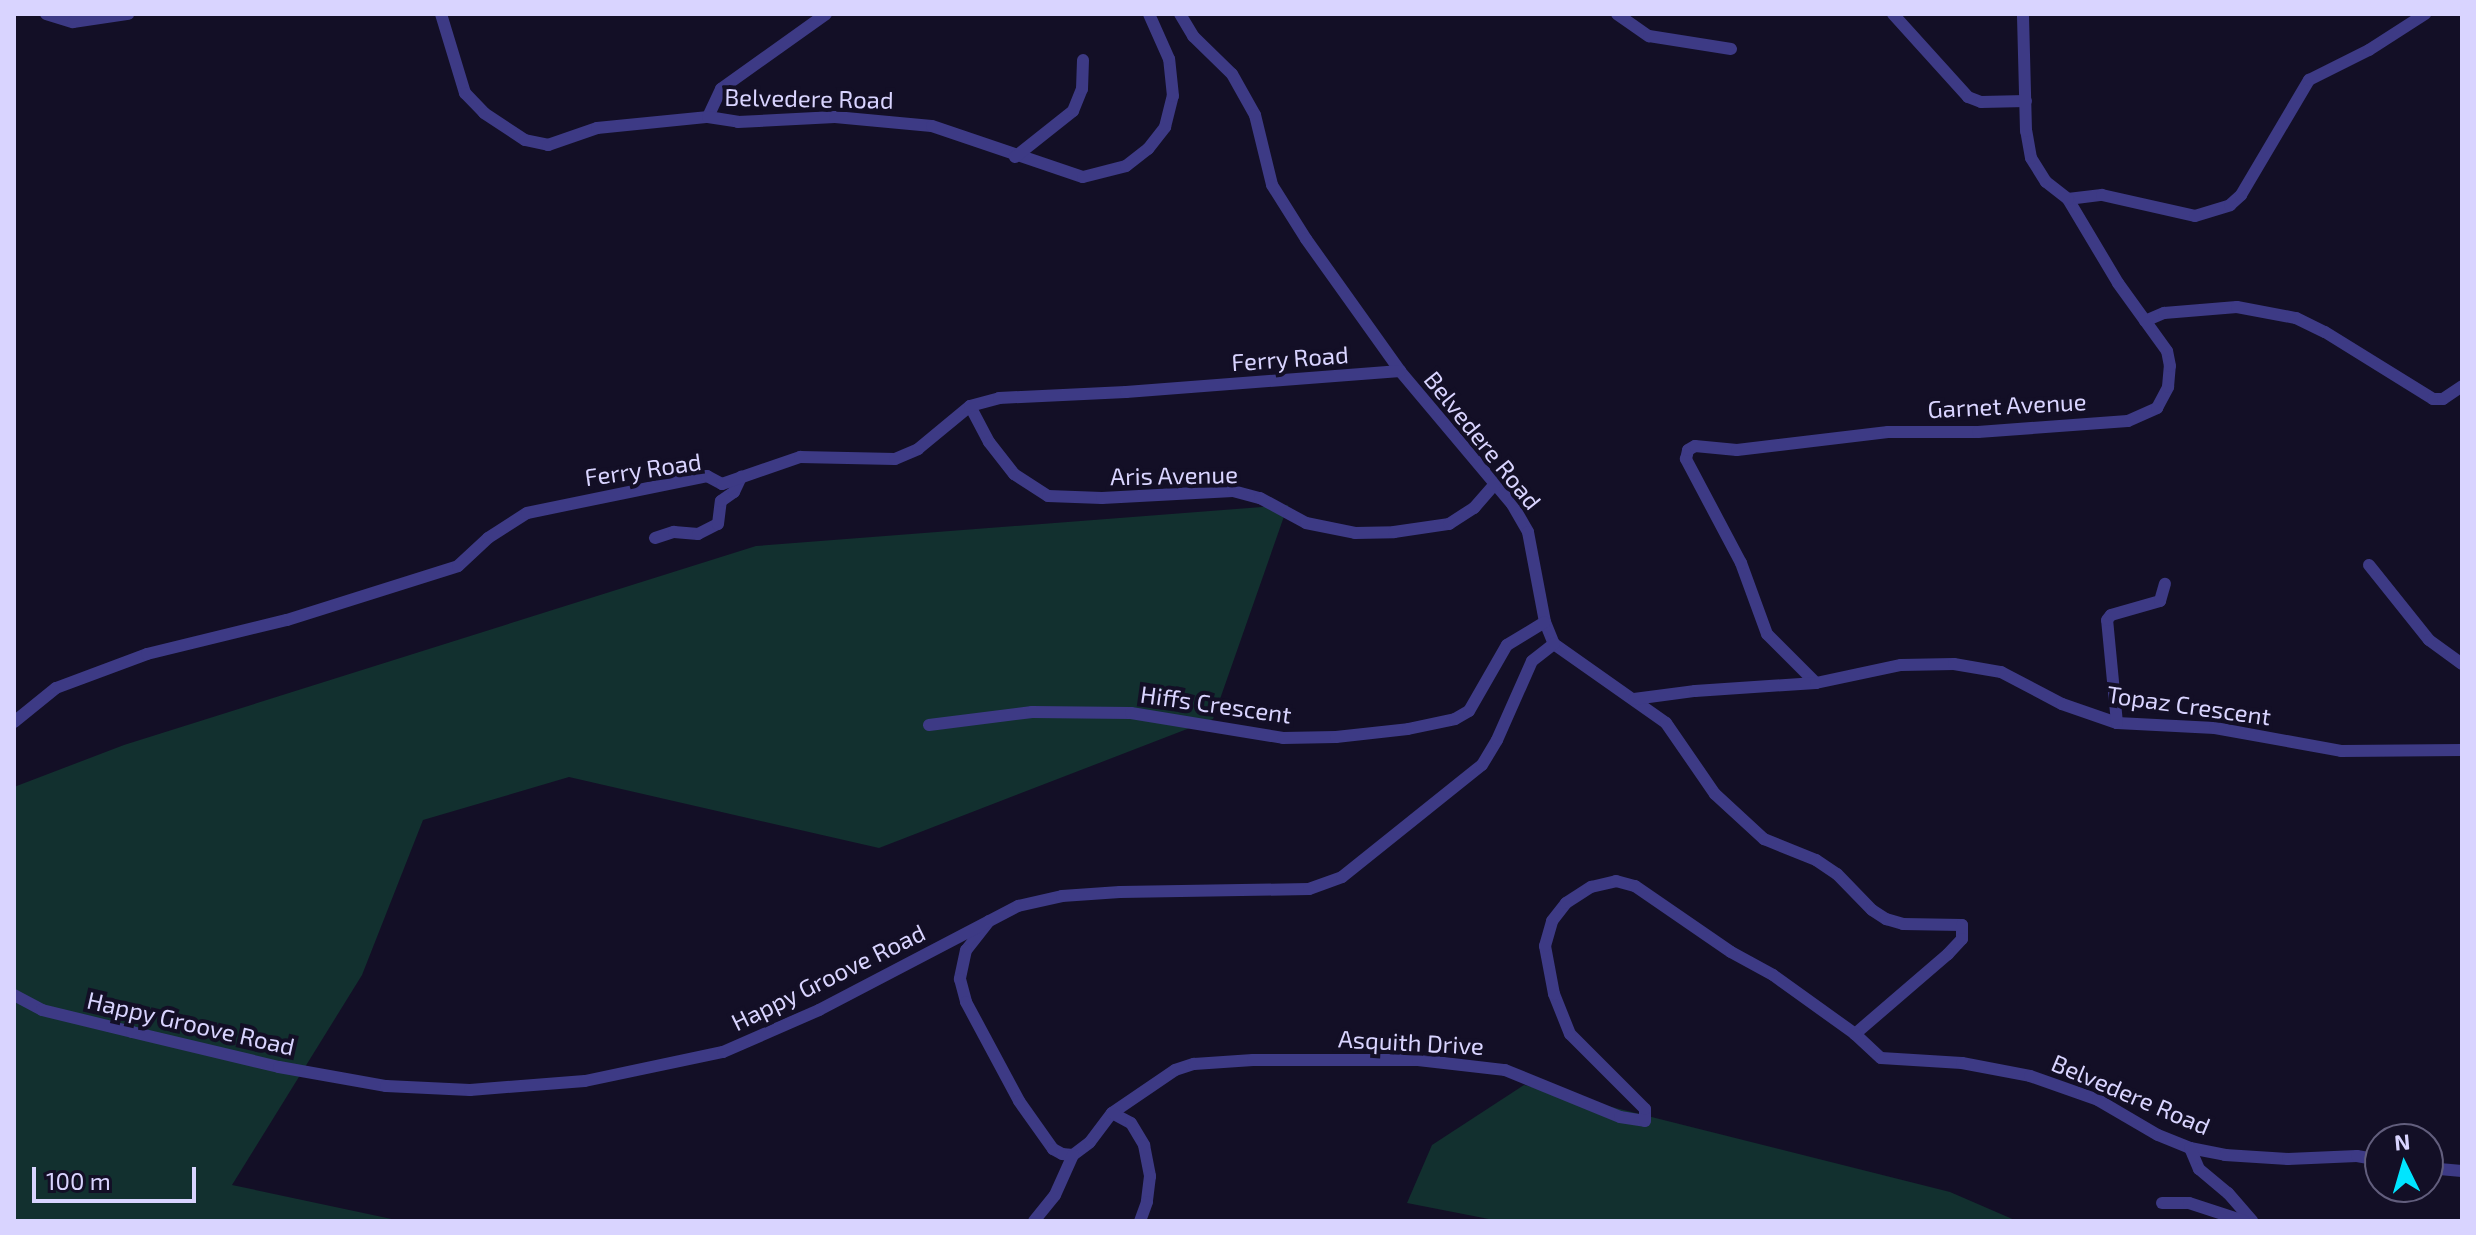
<!DOCTYPE html>
<style>
body{margin:0}
#map{position:relative;width:2476px;height:1235px;overflow:hidden;background:#130f26;font-family:"Exo 2",sans-serif}
div>[style]{position:absolute}
.green>*{inset:0;background:#12302f}
.minor>*{height:12px;margin:-6px;padding:0 6px;transform-origin:6px;border-radius:6px;background:#3d3a85}
span{translate:-50% -50%;white-space:nowrap;text-align:center;line-height:1.15;-webkit-text-stroke:8px #130f26;paint-order:stroke}
.street-label{font-size:24px;color:#d9d4ff}
.frame{position:absolute;inset:0;border:16px solid #d9d4ff;pointer-events:none}
.north{position:absolute;left:2364px;top:1123px;width:80px;height:80px;box-sizing:border-box;background:#130f26;border:2px solid #625e7d;border-radius:50%;rotate:355deg;font-size:22px;font-weight:700;line-height:32px;text-align:center;color:#d9d4ff}
.north::after{content:'';display:block;margin:auto;width:28px;height:36px;background:#00e5ff;clip-path:polygon(50% 0,100% 100%,50% 72%,0 100%)}
.scale{position:absolute;left:32px;top:1167px;width:164px;height:36px;box-sizing:border-box;border:4px solid #d9d4ff;border-top:0;padding-left:10px;font-size:24px;line-height:28px;white-space:nowrap;color:#d9d4ff;-webkit-text-stroke:6px #130f26;paint-order:stroke}
</style>
<div id="map">
<div class="green">
<div style="clip-path:polygon(1288px 505px,1213px 719px,879px 848px,569px 777px,423px 820px,362px 975px,232px 1185px,401px 1221px,14px 1221px,14px 787px,124px 745px,756px 546px)"></div>
<div style="clip-path:polygon(1524px 1085px,1950px 1192px,2017px 1221px,1499px 1221px,1407px 1203px,1432px 1145px)"></div>
</div>
<div class="minor">
<div style="left:46px;top:14px;width:28px;rotate:17deg"></div>
<div style="left:73px;top:22px;width:56px;rotate:-8.3deg"></div>
<div style="left:441px;top:14px;width:83px;rotate:73.1deg"></div>
<div style="left:465px;top:93px;width:28px;rotate:46deg"></div>
<div style="left:484px;top:113px;width:49px;rotate:33.4deg"></div>
<div style="left:525px;top:140px;width:24px;rotate:12deg"></div>
<div style="left:548px;top:145px;width:52px;rotate:-19.1deg"></div>
<div style="left:597px;top:128px;width:112px;rotate:-5.7deg"></div>
<div style="left:826px;top:14px;width:129px;rotate:144.5deg"></div>
<div style="left:721px;top:89px;width:31px;rotate:115deg"></div>
<div style="left:708px;top:117px;width:30px;rotate:9deg"></div>
<div style="left:738px;top:122px;width:97px;rotate:-3deg"></div>
<div style="left:835px;top:117px;width:97px;rotate:5.3deg"></div>
<div style="left:932px;top:126px;width:159px;rotate:18.7deg"></div>
<div style="left:1083px;top:177px;width:44px;rotate:-14.3deg"></div>
<div style="left:1126px;top:166px;width:28px;rotate:-38deg"></div>
<div style="left:1148px;top:149px;width:28px;rotate:-52deg"></div>
<div style="left:1165px;top:127px;width:32px;rotate:-76deg"></div>
<div style="left:1173px;top:96px;width:37px;rotate:-96deg"></div>
<div style="left:1169px;top:59px;width:49px;rotate:-114deg"></div>
<div style="left:1180px;top:14px;width:26px;rotate:59deg"></div>
<div style="left:1193px;top:36px;width:54px;rotate:44.3deg"></div>
<div style="left:1232px;top:74px;width:47px;rotate:60.7deg"></div>
<div style="left:1255px;top:115px;width:72px;rotate:76.3deg"></div>
<div style="left:1272px;top:185px;width:64px;rotate:57.8deg"></div>
<div style="left:1306px;top:239px;width:162px;rotate:54.5deg"></div>
<div style="left:1400px;top:371px;width:174px;rotate:49.9deg"></div>
<div style="left:1512px;top:504px;width:32px;rotate:60deg"></div>
<div style="left:1528px;top:532px;width:92px;rotate:79.3deg"></div>
<div style="left:1545px;top:622px;width:24px;rotate:68deg"></div>
<div style="left:1554px;top:644px;width:137px;rotate:35.2deg"></div>
<div style="left:1666px;top:723px;width:86px;rotate:55.4deg"></div>
<div style="left:1715px;top:794px;width:67px;rotate:42.6deg"></div>
<div style="left:1764px;top:839px;width:56px;rotate:22deg"></div>
<div style="left:1816px;top:860px;width:25px;rotate:34deg"></div>
<div style="left:1837px;top:874px;width:50px;rotate:45.8deg"></div>
<div style="left:1872px;top:910px;width:17px;rotate:33deg"></div>
<div style="left:1886px;top:919px;width:18px;rotate:16deg"></div>
<div style="left:1903px;top:924px;width:59px;rotate:1deg"></div>
<div style="left:1962px;top:925px;width:14px;rotate:90deg"></div>
<div style="left:1962px;top:939px;width:21px;rotate:133deg"></div>
<div style="left:1948px;top:954px;width:123px;rotate:139.3deg"></div>
<div style="left:1617px;top:14px;width:39px;rotate:35deg"></div>
<div style="left:1649px;top:36px;width:83px;rotate:9deg"></div>
<div style="left:1893px;top:14px;width:112px;rotate:47.9deg"></div>
<div style="left:1968px;top:97px;width:14px;rotate:21deg"></div>
<div style="left:1981px;top:102px;width:45px;rotate:-1.3deg"></div>
<div style="left:1015px;top:157px;width:74px;rotate:-38.4deg"></div>
<div style="left:1073px;top:111px;width:24px;rotate:-68deg"></div>
<div style="left:1082px;top:89px;width:29px;rotate:-88deg"></div>
<div style="left:2068px;top:199px;width:34px;rotate:-7deg"></div>
<div style="left:2102px;top:195px;width:95px;rotate:12.7deg"></div>
<div style="left:2195px;top:216px;width:37px;rotate:-17deg"></div>
<div style="left:2230px;top:205px;width:15px;rotate:-42deg"></div>
<div style="left:2241px;top:195px;width:134px;rotate:-59.4deg"></div>
<div style="left:2309px;top:80px;width:67px;rotate:-26.6deg"></div>
<div style="left:2369px;top:50px;width:67px;rotate:-32.7deg"></div>
<div style="left:2145px;top:321px;width:21px;rotate:-23deg"></div>
<div style="left:2164px;top:313px;width:73px;rotate:-4.7deg"></div>
<div style="left:2237px;top:307px;width:60px;rotate:10.6deg"></div>
<div style="left:2296px;top:318px;width:32px;rotate:26deg"></div>
<div style="left:2325px;top:332px;width:127px;rotate:31.8deg"></div>
<div style="left:2433px;top:399px;width:10px"></div>
<div style="left:2443px;top:399px;width:23px;rotate:-34deg"></div>
<div style="left:970px;top:406px;width:41px;rotate:62.2deg"></div>
<div style="left:989px;top:442px;width:41px;rotate:52deg"></div>
<div style="left:1014px;top:474px;width:40px;rotate:32.9deg"></div>
<div style="left:1048px;top:496px;width:54px;rotate:2.1deg"></div>
<div style="left:1102px;top:498px;width:131px;rotate:-3.1deg"></div>
<div style="left:1233px;top:491px;width:28px;rotate:15deg"></div>
<div style="left:1260px;top:498px;width:52px;rotate:28.5deg"></div>
<div style="left:1306px;top:523px;width:50px;rotate:11.5deg"></div>
<div style="left:1355px;top:533px;width:39px;rotate:-1deg"></div>
<div style="left:1394px;top:532px;width:56px;rotate:-8.3deg"></div>
<div style="left:1449px;top:524px;width:30px;rotate:-33deg"></div>
<div style="left:1474px;top:508px;width:32px;rotate:-49deg"></div>
<div style="left:655px;top:538px;width:20px;rotate:-18deg"></div>
<div style="left:674px;top:532px;width:24px;rotate:5deg"></div>
<div style="left:698px;top:534px;width:22px;rotate:-27deg"></div>
<div style="left:718px;top:524px;width:23px;rotate:-83deg"></div>
<div style="left:721px;top:501px;width:16px;rotate:-35deg"></div>
<div style="left:734px;top:492px;width:17px;rotate:-65deg"></div>
<div style="left:2369px;top:565px;width:96px;rotate:51.3deg"></div>
<div style="left:2429px;top:640px;width:41px;rotate:36deg"></div>
<div style="left:1816px;top:683px;width:69px;rotate:-135deg"></div>
<div style="left:1767px;top:634px;width:76px;rotate:-110.1deg"></div>
<div style="left:1741px;top:563px;width:118px;rotate:-117.9deg"></div>
<div style="left:1686px;top:459px;width:9px;rotate:-77deg"></div>
<div style="left:1688px;top:450px;width:8px;rotate:-30deg"></div>
<div style="left:1695px;top:446px;width:42px;rotate:5.4deg"></div>
<div style="left:1737px;top:450px;width:152px;rotate:-6.8deg"></div>
<div style="left:1888px;top:432px;width:90px"></div>
<div style="left:1978px;top:432px;width:150px;rotate:-4.2deg"></div>
<div style="left:2128px;top:421px;width:32px;rotate:-24deg"></div>
<div style="left:2157px;top:408px;width:24px;rotate:-62deg"></div>
<div style="left:2168px;top:387px;width:21px;rotate:-85deg"></div>
<div style="left:2170px;top:366px;width:15px;rotate:-101deg"></div>
<div style="left:2167px;top:351px;width:84px;rotate:-125.8deg"></div>
<div style="left:2118px;top:283px;width:98px;rotate:-120.8deg"></div>
<div style="left:2068px;top:199px;width:28px;rotate:-142deg"></div>
<div style="left:2046px;top:182px;width:28px;rotate:-122deg"></div>
<div style="left:2031px;top:158px;width:27px;rotate:-100deg"></div>
<div style="left:2026px;top:131px;width:117px;rotate:-91.5deg"></div>
<div style="left:1634px;top:699px;width:62px;rotate:-7.5deg"></div>
<div style="left:1695px;top:691px;width:121px;rotate:-3.8deg"></div>
<div style="left:1816px;top:683px;width:87px;rotate:-12deg"></div>
<div style="left:1901px;top:665px;width:53px;rotate:-1.1deg"></div>
<div style="left:1954px;top:664px;width:48px;rotate:9.7deg"></div>
<div style="left:2001px;top:672px;width:69px;rotate:27.7deg"></div>
<div style="left:2062px;top:704px;width:58px;rotate:19.1deg"></div>
<div style="left:2117px;top:723px;width:98px;rotate:2.9deg"></div>
<div style="left:2215px;top:728px;width:128px;rotate:10.3deg"></div>
<div style="left:2341px;top:751px;width:121px;rotate:-0.5deg"></div>
<div style="left:14px;top:722px;width:54px;rotate:-39deg"></div>
<div style="left:56px;top:688px;width:97px;rotate:-20.5deg"></div>
<div style="left:147px;top:654px;width:144px;rotate:-13.7deg"></div>
<div style="left:287px;top:620px;width:179px;rotate:-17.5deg"></div>
<div style="left:458px;top:566px;width:41px;rotate:-43deg"></div>
<div style="left:488px;top:538px;width:46px;rotate:-32.7deg"></div>
<div style="left:527px;top:513px;width:184px;rotate:-11.6deg"></div>
<div style="left:707px;top:476px;width:17px;rotate:28deg"></div>
<div style="left:722px;top:484px;width:83px;rotate:-19.1deg"></div>
<div style="left:800px;top:457px;width:95px;rotate:1.2deg"></div>
<div style="left:895px;top:459px;width:25px;rotate:-23deg"></div>
<div style="left:918px;top:449px;width:67px;rotate:-39.6deg"></div>
<div style="left:970px;top:406px;width:30px;rotate:-15deg"></div>
<div style="left:999px;top:398px;width:127px;rotate:-2.7deg"></div>
<div style="left:1126px;top:392px;width:275px;rotate:-4.4deg"></div>
<div style="left:2117px;top:723px;width:103px;rotate:-95.5deg"></div>
<div style="left:2107px;top:620px;width:6px;rotate:-51deg"></div>
<div style="left:2111px;top:615px;width:51px;rotate:-15.9deg"></div>
<div style="left:2160px;top:601px;width:18px;rotate:-74deg"></div>
<div style="left:929px;top:725px;width:104px;rotate:-7.2deg"></div>
<div style="left:1032px;top:712px;width:99px;rotate:0.6deg"></div>
<div style="left:1131px;top:713px;width:154px;rotate:9.3deg"></div>
<div style="left:1283px;top:738px;width:53px;rotate:-1.1deg"></div>
<div style="left:1336px;top:737px;width:72px;rotate:-6.3deg"></div>
<div style="left:1408px;top:729px;width:48px;rotate:-12deg"></div>
<div style="left:1455px;top:719px;width:16px;rotate:-30deg"></div>
<div style="left:1469px;top:711px;width:76px;rotate:-60.1deg"></div>
<div style="left:1507px;top:645px;width:44px;rotate:-31.2deg"></div>
<div style="left:989px;top:921px;width:37px;rotate:128deg"></div>
<div style="left:966px;top:950px;width:30px;rotate:102deg"></div>
<div style="left:960px;top:979px;width:24px;rotate:75deg"></div>
<div style="left:966px;top:1002px;width:112px;rotate:61.8deg"></div>
<div style="left:1019px;top:1101px;width:59px;rotate:54.7deg"></div>
<div style="left:1053px;top:1149px;width:10px;rotate:29deg"></div>
<div style="left:1062px;top:1154px;width:11px;rotate:5deg"></div>
<div style="left:1073px;top:1155px;width:21px;rotate:-37deg"></div>
<div style="left:1090px;top:1142px;width:36px;rotate:-53deg"></div>
<div style="left:1112px;top:1113px;width:76px;rotate:-34.3deg"></div>
<div style="left:1175px;top:1070px;width:20px;rotate:-18deg"></div>
<div style="left:1194px;top:1064px;width:59px;rotate:-3.9deg"></div>
<div style="left:1253px;top:1060px;width:165px"></div>
<div style="left:1418px;top:1060px;width:88px;rotate:6.6deg"></div>
<div style="left:1505px;top:1070px;width:124px;rotate:22.2deg"></div>
<div style="left:1620px;top:1117px;width:25px;rotate:9deg"></div>
<div style="left:1645px;top:1121px;width:12px;rotate:-90deg"></div>
<div style="left:1645px;top:1109px;width:106px;rotate:-135deg"></div>
<div style="left:1570px;top:1034px;width:43px;rotate:-111.8deg"></div>
<div style="left:1554px;top:994px;width:49px;rotate:-100.6deg"></div>
<div style="left:1545px;top:946px;width:26px;rotate:-74deg"></div>
<div style="left:1552px;top:921px;width:23px;rotate:-52deg"></div>
<div style="left:1566px;top:903px;width:30px;rotate:-33deg"></div>
<div style="left:1591px;top:887px;width:26px;rotate:-13deg"></div>
<div style="left:1616px;top:881px;width:20px;rotate:15deg"></div>
<div style="left:1635px;top:886px;width:116px;rotate:34.5deg"></div>
<div style="left:1731px;top:952px;width:48px;rotate:28.7deg"></div>
<div style="left:1773px;top:975px;width:101px;rotate:35.7deg"></div>
<div style="left:1855px;top:1034px;width:35px;rotate:43deg"></div>
<div style="left:1881px;top:1058px;width:81px;rotate:3.5deg"></div>
<div style="left:1962px;top:1063px;width:69px;rotate:10.8deg"></div>
<div style="left:2030px;top:1076px;width:72px;rotate:19.4deg"></div>
<div style="left:2098px;top:1100px;width:69px;rotate:30.3deg"></div>
<div style="left:2158px;top:1135px;width:35px;rotate:22deg"></div>
<div style="left:2190px;top:1148px;width:36px;rotate:11deg"></div>
<div style="left:2225px;top:1155px;width:63px;rotate:3.6deg"></div>
<div style="left:2288px;top:1159px;width:69px;rotate:-2.5deg"></div>
<div style="left:2357px;top:1156px;width:23px;rotate:10deg"></div>
<div style="left:14px;top:995px;width:32px;rotate:28deg"></div>
<div style="left:42px;top:1010px;width:93px;rotate:13.7deg"></div>
<div style="left:132px;top:1032px;width:151px;rotate:13.4deg"></div>
<div style="left:279px;top:1067px;width:109px;rotate:10.1deg"></div>
<div style="left:386px;top:1086px;width:84px;rotate:2.7deg"></div>
<div style="left:470px;top:1090px;width:115px;rotate:-4.5deg"></div>
<div style="left:585px;top:1081px;width:141px;rotate:-11.9deg"></div>
<div style="left:723px;top:1052px;width:105px;rotate:-23.6deg"></div>
<div style="left:819px;top:1010px;width:225px;rotate:-27.6deg"></div>
<div style="left:1018px;top:906px;width:45px;rotate:-12.8deg"></div>
<div style="left:1062px;top:896px;width:58px;rotate:-3.9deg"></div>
<div style="left:1120px;top:892px;width:189px;rotate:-0.9deg"></div>
<div style="left:1309px;top:889px;width:35px;rotate:-20deg"></div>
<div style="left:1342px;top:877px;width:179px;rotate:-38.7deg"></div>
<div style="left:1482px;top:765px;width:29px;rotate:-59deg"></div>
<div style="left:1497px;top:740px;width:86px;rotate:-66.1deg"></div>
<div style="left:1532px;top:661px;width:28px;rotate:-38deg"></div>
<div style="left:1112px;top:1113px;width:21px;rotate:28deg"></div>
<div style="left:1131px;top:1123px;width:26px;rotate:59deg"></div>
<div style="left:1144px;top:1145px;width:32px;rotate:79deg"></div>
<div style="left:1150px;top:1176px;width:26px;rotate:97deg"></div>
<div style="left:1147px;top:1202px;width:20px;rotate:110deg"></div>
<div style="left:2190px;top:1148px;width:23px;rotate:67deg"></div>
<div style="left:2199px;top:1169px;width:38px;rotate:40deg"></div>
<div style="left:2228px;top:1193px;width:37px;rotate:49deg"></div>
<div style="left:2428px;top:1168px;width:34px;rotate:5deg"></div>
<div style="left:2162px;top:1203px;width:27px"></div>
<div style="left:2189px;top:1203px;width:58px;rotate:18.1deg"></div>
<div style="left:1034px;top:1221px;width:33px;rotate:-51deg"></div>
<div style="left:1055px;top:1195px;width:44px;rotate:-65.8deg"></div>
</div>
<div class="street-label">
<span style="left:809px;top:98px;rotate:1deg">Belvedere Road</span>
<span style="left:1290px;top:358px;rotate:-4deg">Ferry Road</span>
<span style="left:2007px;top:405px;rotate:-3deg">Garnet Avenue</span>
<span style="left:1483px;top:440px;rotate:51deg">Belvedere Road</span>
<span style="left:643px;top:469px;rotate:-8deg">Ferry Road</span>
<span style="left:1174px;top:475px;rotate:-1deg">Aris Avenue</span>
<span style="left:1216px;top:704px;rotate:8deg">Hiffs Crescent</span>
<span style="left:2189px;top:705px;rotate:8deg">Topaz Crescent</span>
<span style="left:828px;top:977px;rotate:-26deg">Happy Groove Road</span>
<span style="left:191px;top:1023px;rotate:13deg">Happy Groove Road</span>
<span style="left:1411px;top:1042px;rotate:3deg">Asquith Drive</span>
<span style="left:2131px;top:1094px;rotate:23deg">Belvedere Road</span>
</div>
<div class="frame"></div>
<div class="north">N</div>
<div class="scale">100 m</div>
</div>
